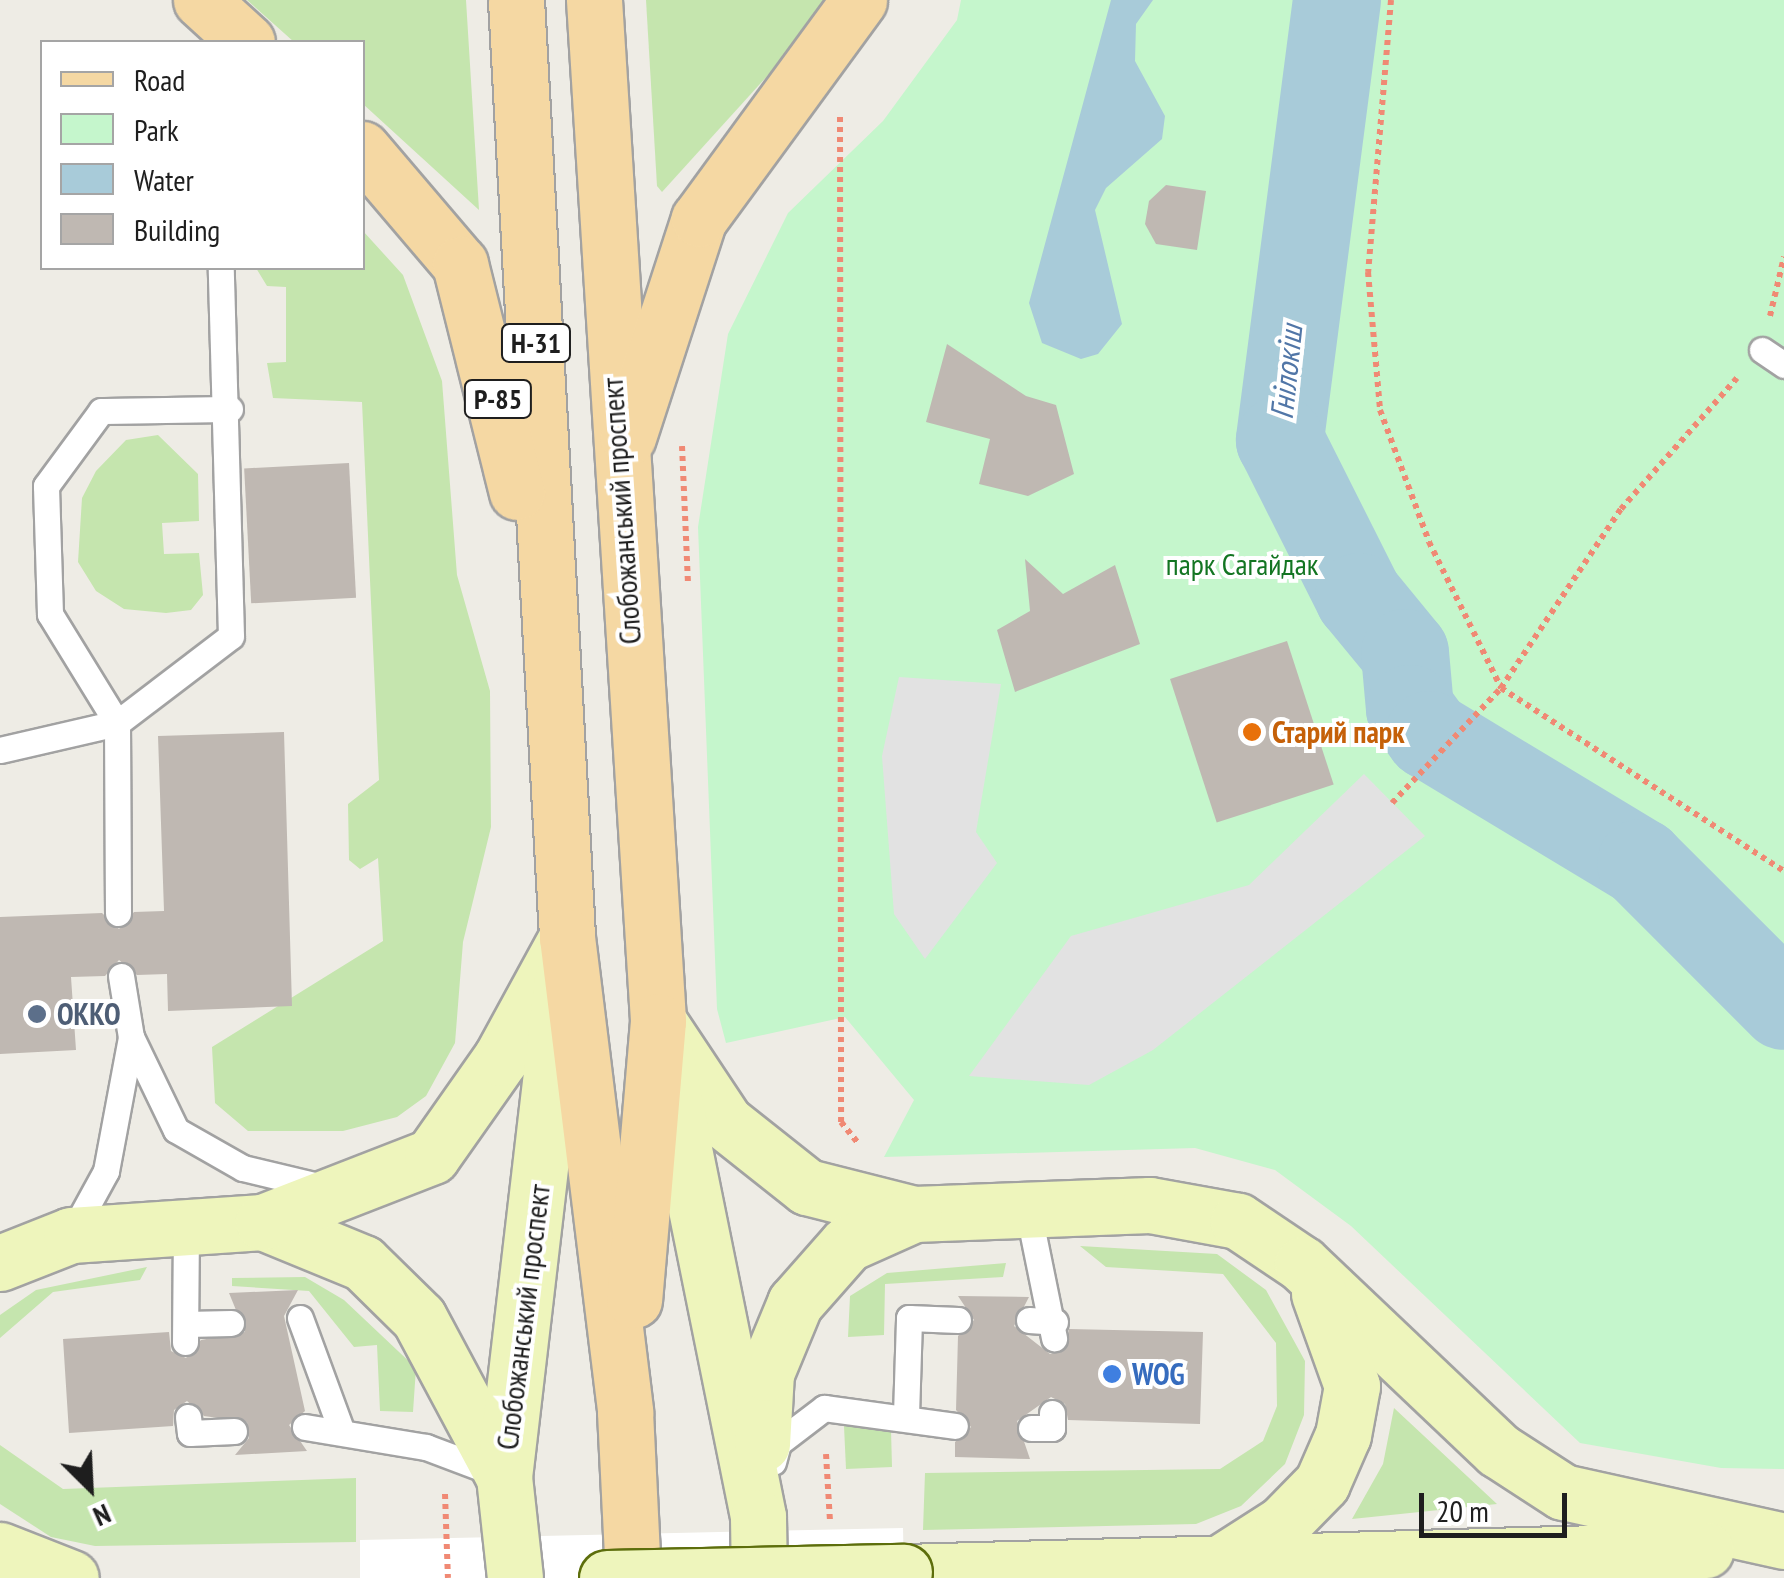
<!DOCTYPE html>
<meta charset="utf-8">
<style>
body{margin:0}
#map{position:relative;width:1784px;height:1578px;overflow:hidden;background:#eeece5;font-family:"PT Sans Narrow",sans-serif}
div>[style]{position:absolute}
.grass>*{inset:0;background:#c5e5ae}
.park>*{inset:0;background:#c5f6cc}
.parking>*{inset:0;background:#e2e2e2}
.water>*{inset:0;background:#a8cbd9}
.pier>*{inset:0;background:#fff}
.river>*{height:88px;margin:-44px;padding:0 44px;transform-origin:44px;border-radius:44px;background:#a8cbd9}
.building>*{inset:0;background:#bfb8b2;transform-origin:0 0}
.path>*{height:6px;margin-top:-3px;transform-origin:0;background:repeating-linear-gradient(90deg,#f08974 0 5px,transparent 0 10px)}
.roads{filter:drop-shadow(2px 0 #a2a2a2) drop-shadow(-2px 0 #a2a2a2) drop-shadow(0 2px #a2a2a2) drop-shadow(0 -2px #a2a2a2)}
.service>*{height:25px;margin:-12.5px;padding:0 12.5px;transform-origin:12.5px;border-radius:12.5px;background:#fff}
.secondary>*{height:55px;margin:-27.5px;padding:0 27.5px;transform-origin:27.5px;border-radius:27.5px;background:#eef5bc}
.primary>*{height:55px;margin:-27.5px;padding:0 27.5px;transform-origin:27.5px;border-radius:27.5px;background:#f5d8a3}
.bridges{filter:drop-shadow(2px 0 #5d6e0c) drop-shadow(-2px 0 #5d6e0c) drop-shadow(0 2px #5d6e0c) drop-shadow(0 -2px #5d6e0c)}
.secondary-bridge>*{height:55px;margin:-27.5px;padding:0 27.5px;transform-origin:27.5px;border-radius:27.5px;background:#eef5bc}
.dots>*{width:28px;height:28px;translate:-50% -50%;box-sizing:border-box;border:5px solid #fff;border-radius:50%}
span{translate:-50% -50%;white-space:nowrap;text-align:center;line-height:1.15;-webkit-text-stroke:8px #fff;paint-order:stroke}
.shield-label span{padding:2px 8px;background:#fff;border:2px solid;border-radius:8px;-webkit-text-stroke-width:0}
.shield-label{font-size:28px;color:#1e1e1e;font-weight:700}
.street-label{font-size:30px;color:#1e1e1e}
.park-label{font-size:30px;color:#137522}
.food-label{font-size:30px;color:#c56008;font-weight:700}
.left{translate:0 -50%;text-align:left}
.service-label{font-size:30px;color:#4e5e75;font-weight:700}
.shop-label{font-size:30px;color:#366cbe;font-weight:700}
.water-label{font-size:32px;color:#5176a7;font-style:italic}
.legend{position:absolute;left:40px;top:40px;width:325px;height:230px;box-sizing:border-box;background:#fff;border:2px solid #a5a5a5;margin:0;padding:12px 18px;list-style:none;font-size:30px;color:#1e1e1e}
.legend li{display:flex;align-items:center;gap:20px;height:50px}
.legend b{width:50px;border:2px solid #a5a5a5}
.north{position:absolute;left:40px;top:1438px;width:100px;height:100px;-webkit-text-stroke:8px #fff;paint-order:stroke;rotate:156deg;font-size:28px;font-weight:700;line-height:40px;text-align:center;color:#1e1e1e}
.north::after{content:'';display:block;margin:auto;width:35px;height:45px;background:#1e1e1e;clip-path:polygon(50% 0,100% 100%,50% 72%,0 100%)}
.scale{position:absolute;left:1419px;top:1493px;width:148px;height:45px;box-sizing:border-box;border:5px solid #1e1e1e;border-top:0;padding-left:12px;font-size:30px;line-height:35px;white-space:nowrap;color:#1e1e1e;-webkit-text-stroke:8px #fff;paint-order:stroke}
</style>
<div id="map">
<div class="grass">
<div style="clip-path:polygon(247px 0,466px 0,479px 210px,363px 104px,362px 42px,294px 42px)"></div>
<div style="clip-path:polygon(646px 0,836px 0,662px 192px,657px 186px)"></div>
<div style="clip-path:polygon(363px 231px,403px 275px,442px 381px,457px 575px,490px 691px,491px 827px,463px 942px,455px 1043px,426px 1096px,397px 1117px,343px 1131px,248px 1131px,215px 1103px,212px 1047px,383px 941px,378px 858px,360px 869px,349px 860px,348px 804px,379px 780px,362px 402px,273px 398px,267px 363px,286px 362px,286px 287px,267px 286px,256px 268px,362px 268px)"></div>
<div style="clip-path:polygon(158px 435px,198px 474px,199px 521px,162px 523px,164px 554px,199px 553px,203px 595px,191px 610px,166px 613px,124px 609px,96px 591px,78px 562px,82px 498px,96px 471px,126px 440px)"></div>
<div style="clip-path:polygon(1080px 1246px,1217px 1254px,1266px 1290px,1305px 1361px,1304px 1415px,1285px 1464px,1241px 1506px,1196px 1524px,923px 1530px,925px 1473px,1220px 1469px,1263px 1441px,1277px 1406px,1276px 1343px,1223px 1274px,1106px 1267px)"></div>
<div style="clip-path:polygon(1006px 1263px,1003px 1277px,885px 1284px,884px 1335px,848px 1337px,850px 1296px,887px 1273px)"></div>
<div style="clip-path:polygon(147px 1267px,140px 1280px,53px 1292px,0 1338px,0 1315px,36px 1290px)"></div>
<div style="clip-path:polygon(305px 1277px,344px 1300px,416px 1368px,413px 1412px,380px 1411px,377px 1345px,354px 1347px,309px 1291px,232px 1286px,232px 1278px)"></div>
<div style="clip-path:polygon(1394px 1408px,1497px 1504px,1352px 1519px,1383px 1464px)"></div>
<div style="clip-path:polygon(844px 1426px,891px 1430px,892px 1467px,846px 1469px)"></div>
<div style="clip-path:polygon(0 1445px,63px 1489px,356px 1478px,356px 1542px,95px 1546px,51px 1537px,0 1504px)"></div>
</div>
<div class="park">
<div style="clip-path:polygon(961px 0,1784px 0,1784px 1469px,1721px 1468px,1580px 1443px,1351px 1226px,1275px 1170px,1195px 1148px,884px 1157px,914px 1100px,845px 1017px,726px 1043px,717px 1009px,698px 527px,728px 334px,788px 213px,883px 121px,957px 20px)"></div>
</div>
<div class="parking">
<div style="clip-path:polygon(899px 677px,1001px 684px,976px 832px,997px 863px,925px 959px,894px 914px,882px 756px)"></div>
<div style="clip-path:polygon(1364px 774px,1425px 836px,1153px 1050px,1089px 1085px,969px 1076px,1071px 936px,1249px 885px)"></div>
</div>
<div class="water">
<div style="clip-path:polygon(1111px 0,1153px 0,1136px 24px,1135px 61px,1165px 116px,1162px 139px,1106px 188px,1095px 210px,1122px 324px,1098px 354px,1081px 359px,1042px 343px,1029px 303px)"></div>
</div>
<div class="pier">
<div style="clip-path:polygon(903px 1528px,904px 1578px,360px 1578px,360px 1540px)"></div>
</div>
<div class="river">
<div style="left:1337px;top:0;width:444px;rotate:97.4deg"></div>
<div style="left:1280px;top:440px;width:176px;rotate:63.3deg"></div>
<div style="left:1359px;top:597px;width:72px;rotate:50.6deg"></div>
<div style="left:1405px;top:653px;width:56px;rotate:84.9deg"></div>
<div style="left:1410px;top:709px;width:32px;rotate:54deg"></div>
<div style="left:1429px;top:735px;width:248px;rotate:31.1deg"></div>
<div style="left:1641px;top:863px;width:202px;rotate:45deg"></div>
</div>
<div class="building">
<div style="clip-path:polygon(1166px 185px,1206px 191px,1197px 250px,1156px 244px,1145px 224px,1149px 201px)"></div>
<div style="clip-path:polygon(947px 344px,1026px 396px,1056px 405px,1074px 474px,1028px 496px,979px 484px,990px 439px,926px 422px)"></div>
<div style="left:349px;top:463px;width:135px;height:105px;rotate:87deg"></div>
<div style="clip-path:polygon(1025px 559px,1063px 594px,1115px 565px,1140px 644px,1015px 692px,997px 630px,1030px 611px)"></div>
<div style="left:1287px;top:641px;width:151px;height:123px;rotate:72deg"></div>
<div style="clip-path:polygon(284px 732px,292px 1006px,168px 1011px,167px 974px,137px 975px,119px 960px,105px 976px,71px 977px,76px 1050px,0 1054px,0 917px,102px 913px,119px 929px,134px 912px,164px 911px,158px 736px)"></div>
<div style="clip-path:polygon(298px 1290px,284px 1316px,305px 1411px,289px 1425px,307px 1451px,235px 1455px,249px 1438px,247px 1422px,204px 1416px,187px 1401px,174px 1410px,173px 1426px,69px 1433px,63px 1339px,169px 1332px,171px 1351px,186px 1358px,201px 1340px,245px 1332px,229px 1293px)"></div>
<div style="clip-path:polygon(958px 1296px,1029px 1297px,1014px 1326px,1050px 1354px,1065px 1349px,1069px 1329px,1203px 1332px,1200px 1424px,1068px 1420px,1065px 1404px,1051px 1397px,1017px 1421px,1030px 1459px,955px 1457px,955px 1442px,971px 1427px,956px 1410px,958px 1336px,974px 1320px)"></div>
</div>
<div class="path">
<div style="left:1391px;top:0;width:273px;rotate:94.8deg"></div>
<div style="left:1368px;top:272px;width:139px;rotate:85deg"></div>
<div style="left:1380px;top:410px;width:141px;rotate:69.6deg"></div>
<div style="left:1429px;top:542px;width:163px;rotate:63.7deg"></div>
<div style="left:1501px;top:688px;width:337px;rotate:32.9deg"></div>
<div style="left:840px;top:117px;width:1005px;rotate:89.94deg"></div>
<div style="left:841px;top:1122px;width:28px;rotate:51deg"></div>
<div style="left:1770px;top:316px;width:61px;rotate:-76.7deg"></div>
<div style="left:682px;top:446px;width:138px;rotate:87.5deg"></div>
<div style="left:1392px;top:803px;width:158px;rotate:-46.5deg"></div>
<div style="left:1501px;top:688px;width:216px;rotate:-56.2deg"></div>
<div style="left:1621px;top:509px;width:175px;rotate:-48.5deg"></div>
<div style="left:826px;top:1454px;width:68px;rotate:86.6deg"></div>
<div style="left:445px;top:1494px;width:84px;rotate:88deg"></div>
</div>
<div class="roads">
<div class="service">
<div style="left:1762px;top:350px;width:27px;rotate:34deg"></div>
<div style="left:0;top:750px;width:120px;rotate:-13deg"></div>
<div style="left:117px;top:723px;width:128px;rotate:-121.6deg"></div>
<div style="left:50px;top:614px;width:128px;rotate:-91.8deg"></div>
<div style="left:46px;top:486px;width:93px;rotate:-53.7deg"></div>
<div style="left:101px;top:411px;width:129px;rotate:-0.9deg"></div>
<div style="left:118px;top:913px;width:190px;rotate:-90.3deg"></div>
<div style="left:117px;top:723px;width:143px;rotate:-37.3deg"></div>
<div style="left:231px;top:636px;width:368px;rotate:-91.6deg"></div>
<div style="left:121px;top:976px;width:62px;rotate:80.7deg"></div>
<div style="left:131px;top:1037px;width:103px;rotate:64.2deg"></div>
<div style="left:176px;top:1130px;width:77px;rotate:29.6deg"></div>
<div style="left:243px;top:1168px;width:85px;rotate:13.5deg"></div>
<div style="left:1028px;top:1210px;width:131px;rotate:78.5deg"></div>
<div style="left:71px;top:1235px;width:73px;rotate:-61.3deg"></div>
<div style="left:106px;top:1171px;width:136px;rotate:-79.4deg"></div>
<div style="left:300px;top:1318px;width:116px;rotate:69.8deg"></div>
<div style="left:1029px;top:1320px;width:26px;rotate:4deg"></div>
<div style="left:186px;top:1324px;width:45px;rotate:-1.3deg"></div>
<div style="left:185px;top:1342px;width:120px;rotate:-89.5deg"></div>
<div style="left:906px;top:1415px;width:97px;rotate:-88.2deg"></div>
<div style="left:909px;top:1318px;width:49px;rotate:2.3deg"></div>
<div style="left:188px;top:1417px;width:16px;rotate:83deg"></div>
<div style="left:190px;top:1433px;width:44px;rotate:-2.6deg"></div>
<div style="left:305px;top:1427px;width:123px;rotate:9.4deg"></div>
<div style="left:426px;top:1447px;width:74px;rotate:20.6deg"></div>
<div style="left:1031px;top:1428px;width:21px"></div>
<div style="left:1052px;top:1428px;width:15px;rotate:-90deg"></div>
<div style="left:773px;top:1462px;width:20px;rotate:-75deg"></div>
<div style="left:778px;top:1443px;width:58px;rotate:-37.3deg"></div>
<div style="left:824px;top:1408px;width:132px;rotate:7.8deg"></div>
</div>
<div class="secondary">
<div style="left:658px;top:1021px;width:121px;rotate:56.4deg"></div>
<div style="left:725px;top:1122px;width:105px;rotate:38.4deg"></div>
<div style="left:807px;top:1187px;width:110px;rotate:14.2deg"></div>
<div style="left:914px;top:1214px;width:236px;rotate:-2.2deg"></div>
<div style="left:1150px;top:1205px;width:89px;rotate:10.3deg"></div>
<div style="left:1238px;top:1221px;width:77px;rotate:33.9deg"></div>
<div style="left:1302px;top:1264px;width:270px;rotate:43.5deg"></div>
<div style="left:1498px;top:1450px;width:77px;rotate:32.9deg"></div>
<div style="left:1563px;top:1492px;width:226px;rotate:12.5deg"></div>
<div style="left:664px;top:1050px;width:476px;rotate:78.6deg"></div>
<div style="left:758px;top:1517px;width:61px;rotate:89.1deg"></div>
<div style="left:263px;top:1222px;width:108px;rotate:22.3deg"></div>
<div style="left:363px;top:1263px;width:78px;rotate:44.5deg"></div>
<div style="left:419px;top:1318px;width:180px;rotate:61.9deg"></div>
<div style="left:0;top:1263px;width:76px;rotate:-21.5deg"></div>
<div style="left:71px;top:1235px;width:192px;rotate:-3.9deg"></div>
<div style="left:263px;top:1222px;width:181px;rotate:-21.3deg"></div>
<div style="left:432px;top:1156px;width:120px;rotate:-54.9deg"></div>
<div style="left:501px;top:1058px;width:138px;rotate:-61.4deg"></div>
<div style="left:762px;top:1444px;width:71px;rotate:-86.8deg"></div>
<div style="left:766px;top:1373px;width:76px;rotate:-67.5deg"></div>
<div style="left:795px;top:1303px;width:79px;rotate:-48.6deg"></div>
<div style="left:847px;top:1244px;width:73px;rotate:-24.1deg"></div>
<div style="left:0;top:1550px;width:76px;rotate:21.5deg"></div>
<div style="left:1213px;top:1568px;width:83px;rotate:-32.7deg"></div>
<div style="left:1283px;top:1523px;width:56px;rotate:-45.7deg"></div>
<div style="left:1322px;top:1483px;width:52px;rotate:-66.4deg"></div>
<div style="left:1343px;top:1435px;width:50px;rotate:-79.6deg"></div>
<div style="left:1352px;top:1386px;width:98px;rotate:-109.7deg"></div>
<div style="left:904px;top:1572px;width:802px;rotate:-1.57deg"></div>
<div style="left:515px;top:1578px;width:102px;rotate:-96.2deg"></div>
<div style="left:504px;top:1477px;width:501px;rotate:-83.36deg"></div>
</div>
<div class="primary">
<div style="left:201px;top:0;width:62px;rotate:42.4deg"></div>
<div style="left:516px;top:0;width:938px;rotate:86.88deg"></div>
<div style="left:567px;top:937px;width:479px;rotate:83deg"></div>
<div style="left:625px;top:1412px;width:166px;rotate:87.2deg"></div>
<div style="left:594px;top:0;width:1023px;rotate:86.41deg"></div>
<div style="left:658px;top:1021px;width:280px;rotate:94.9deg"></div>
<div style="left:362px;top:149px;width:151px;rotate:49.6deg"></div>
<div style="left:460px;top:264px;width:235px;rotate:76deg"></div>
<div style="left:628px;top:437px;width:229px;rotate:-72deg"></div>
<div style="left:699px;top:219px;width:271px;rotate:-53.8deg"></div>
</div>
</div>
<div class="bridges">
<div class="secondary-bridge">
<div style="left:607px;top:1578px;width:297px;rotate:-1.2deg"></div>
</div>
</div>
<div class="dots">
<div style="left:1252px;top:732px;background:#e8710a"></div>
<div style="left:37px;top:1014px;background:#5c6f8a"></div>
<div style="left:1112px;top:1374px;background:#3f7fe0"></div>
</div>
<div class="shield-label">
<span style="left:536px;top:343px">Н-31</span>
<span style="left:498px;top:399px">Р-85</span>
</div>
<div class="street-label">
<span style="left:621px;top:511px;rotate:-94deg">Слобожанський проспект</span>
<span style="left:523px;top:1317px;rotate:-83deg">Слобожанський проспект</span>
</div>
<div class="park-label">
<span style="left:1242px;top:564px">парк Сагайдак</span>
</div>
<div class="food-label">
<span class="left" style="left:1272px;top:732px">Старий парк</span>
</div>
<div class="service-label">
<span class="left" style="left:57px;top:1014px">ОККО</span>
</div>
<div class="shop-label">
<span class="left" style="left:1132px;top:1374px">WOG</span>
</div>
<div class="water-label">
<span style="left:1286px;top:372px;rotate:-84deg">Гнілокіш</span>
</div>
<ul class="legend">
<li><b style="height:12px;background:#f5d8a3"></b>Road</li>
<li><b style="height:28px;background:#c5f6cc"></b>Park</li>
<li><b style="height:28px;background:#a8cbd9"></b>Water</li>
<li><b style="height:28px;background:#bfb8b2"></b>Building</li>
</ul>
<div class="north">N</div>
<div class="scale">20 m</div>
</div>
